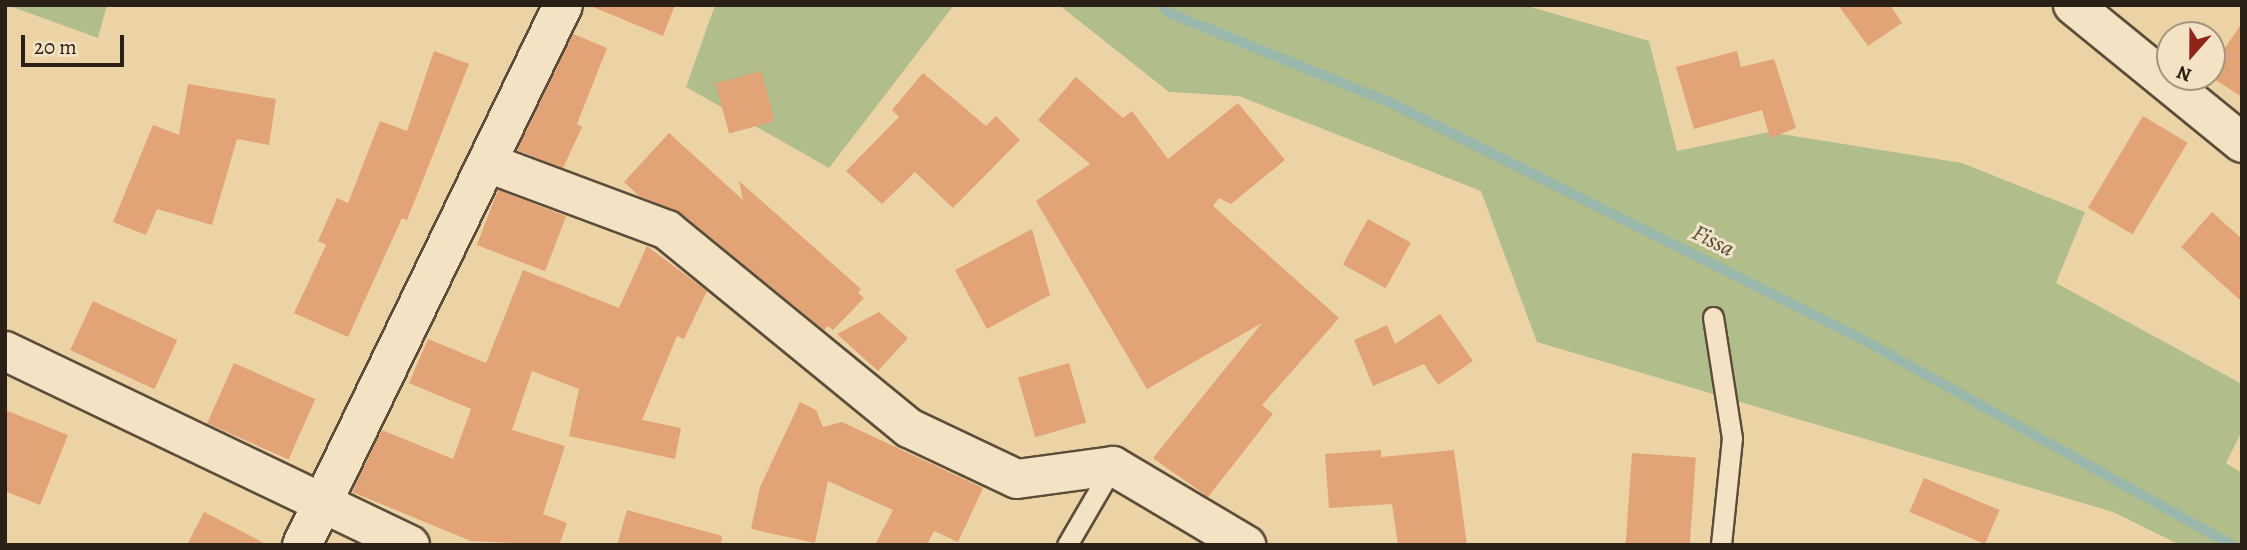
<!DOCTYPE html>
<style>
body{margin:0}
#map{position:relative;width:2247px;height:550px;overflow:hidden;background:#ecd3a5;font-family:Alegreya,serif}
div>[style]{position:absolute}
.green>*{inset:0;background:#b1be8b}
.stream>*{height:10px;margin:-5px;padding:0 5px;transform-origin:5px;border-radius:5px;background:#99b7ab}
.building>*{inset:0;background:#e2a377;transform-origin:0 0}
.roads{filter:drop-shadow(2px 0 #5b4d39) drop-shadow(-2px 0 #5b4d39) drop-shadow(0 2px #5b4d39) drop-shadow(0 -2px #5b4d39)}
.service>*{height:19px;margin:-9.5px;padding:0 9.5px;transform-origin:9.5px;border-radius:9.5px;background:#f3e2c4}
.minor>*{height:38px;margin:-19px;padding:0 19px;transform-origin:19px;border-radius:19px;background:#f3e2c4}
span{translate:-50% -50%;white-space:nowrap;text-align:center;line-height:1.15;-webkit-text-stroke:6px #f3e2c4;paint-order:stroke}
.water-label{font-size:23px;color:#4c4d42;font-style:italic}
.frame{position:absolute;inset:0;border:7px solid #2b2015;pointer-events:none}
.north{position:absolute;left:2156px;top:21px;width:70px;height:70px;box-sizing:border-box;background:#f3e2c4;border:2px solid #a3947e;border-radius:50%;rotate:201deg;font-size:19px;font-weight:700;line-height:28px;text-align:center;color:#2b2015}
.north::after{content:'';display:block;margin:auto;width:24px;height:32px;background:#8f2418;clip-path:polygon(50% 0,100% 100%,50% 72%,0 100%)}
.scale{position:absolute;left:21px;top:35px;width:103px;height:32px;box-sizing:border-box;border:4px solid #2b2015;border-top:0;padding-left:9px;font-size:21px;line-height:24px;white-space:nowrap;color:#2b2015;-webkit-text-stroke:5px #f3e2c4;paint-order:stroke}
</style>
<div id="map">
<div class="green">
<div style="clip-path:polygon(7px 5px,107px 5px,98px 38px)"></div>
<div style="clip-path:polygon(715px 5px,954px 5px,829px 168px,686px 87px)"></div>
<div style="clip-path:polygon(1059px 5px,1524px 5px,1649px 41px,1677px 151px,1769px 132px,1962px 163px,2085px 212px,2056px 283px,2242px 384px,2242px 431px,2226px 463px,2242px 473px,2242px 545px,2180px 545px,2113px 512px,1537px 342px,1481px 191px,1239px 96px,1169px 92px)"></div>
</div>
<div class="stream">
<div style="left:1162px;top:5px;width:11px;rotate:49deg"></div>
<div style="left:1169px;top:13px;width:235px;rotate:22deg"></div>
<div style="left:1387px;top:101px;width:529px;rotate:26.61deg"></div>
<div style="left:1860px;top:338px;width:426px;rotate:29.1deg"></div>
</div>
<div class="building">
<div style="clip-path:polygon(588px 5px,675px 5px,663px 36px)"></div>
<div style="clip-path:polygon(1838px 5px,1890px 5px,1902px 23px,1868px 46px)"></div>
<div style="clip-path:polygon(2242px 23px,2242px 97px,2211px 77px,2212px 67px)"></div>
<div style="clip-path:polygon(573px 34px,607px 48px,577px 124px,582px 127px,563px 168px,517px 150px)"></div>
<div style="clip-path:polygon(434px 51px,469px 64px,407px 220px,402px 218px,348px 337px,294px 313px,326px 245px,318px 241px,337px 198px,348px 203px,380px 121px,407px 131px)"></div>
<div style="clip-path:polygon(1737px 51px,1741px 67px,1774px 59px,1796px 128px,1770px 138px,1762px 110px,1694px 129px,1676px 67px)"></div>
<div style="left:761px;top:71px;width:52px;height:47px;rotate:75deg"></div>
<div style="clip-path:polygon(923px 73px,986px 126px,996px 116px,1020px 140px,953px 208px,915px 172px,882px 204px,846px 171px,899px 117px,892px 110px)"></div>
<div style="clip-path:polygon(1076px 77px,1123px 118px,1132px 111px,1168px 159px,1238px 103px,1285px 160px,1231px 204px,1219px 198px,1213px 206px,1339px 318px,1262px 405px,1273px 414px,1208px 497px,1153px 458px,1262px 323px,1147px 389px,1036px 201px,1090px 164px,1038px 120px)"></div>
<div style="clip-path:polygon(188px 84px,276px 99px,269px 145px,237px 139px,212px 225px,157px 209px,146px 235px,113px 222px,153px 125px,179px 135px)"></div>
<div style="left:2143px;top:116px;width:52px;height:107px;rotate:31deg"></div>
<div style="clip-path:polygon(669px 133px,743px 200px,739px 181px,861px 289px,858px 293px,864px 298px,833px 330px,828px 326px,824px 330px,681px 213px,639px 196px,624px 182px)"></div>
<div style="left:498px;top:190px;width:73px;height:59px;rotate:21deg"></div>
<div style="clip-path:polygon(2212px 212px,2242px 239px,2242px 302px,2181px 247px)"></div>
<div style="left:1368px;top:219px;width:49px;height:52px;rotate:29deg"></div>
<div style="clip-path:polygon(1032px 229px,1050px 295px,987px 329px,955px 270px)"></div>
<div style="clip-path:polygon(647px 246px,707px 291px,684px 339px,677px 336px,642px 420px,681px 428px,675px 459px,569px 436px,579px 389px,532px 371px,512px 430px,565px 446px,543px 514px,567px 523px,559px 545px,471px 541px,352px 492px,382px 430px,453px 459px,471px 409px,409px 383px,428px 339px,486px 363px,523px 270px,619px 308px)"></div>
<div style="left:93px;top:301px;width:93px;height:54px;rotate:25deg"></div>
<div style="clip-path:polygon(879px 312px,908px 338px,878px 371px,837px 334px)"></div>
<div style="clip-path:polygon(1440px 314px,1473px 361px,1438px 385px,1424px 364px,1373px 386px,1354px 340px,1387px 325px,1395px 344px)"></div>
<div style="left:234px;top:363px;width:89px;height:66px;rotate:24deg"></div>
<div style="left:1069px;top:363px;width:62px;height:53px;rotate:74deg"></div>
<div style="clip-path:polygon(800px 402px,816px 410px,823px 427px,842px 422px,983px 488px,958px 542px,934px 531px,927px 545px,875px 545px,893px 510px,828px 481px,815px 543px,751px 529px,760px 487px)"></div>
<div style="clip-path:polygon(5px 410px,68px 435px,40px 505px,5px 491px)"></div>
<div style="clip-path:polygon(1381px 450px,1381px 457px,1454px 450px,1467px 545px,1398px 545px,1392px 504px,1329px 508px,1325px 454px)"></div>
<div style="left:1632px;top:453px;width:64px;height:92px;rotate:4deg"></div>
<div style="left:1924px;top:478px;width:82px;height:37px;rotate:23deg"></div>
<div style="clip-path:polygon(627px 510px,722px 536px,721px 545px,617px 545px)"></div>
<div style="clip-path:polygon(204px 512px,268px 545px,187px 545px)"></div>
</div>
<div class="roads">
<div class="service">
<div style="left:1713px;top:317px;width:122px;rotate:81.1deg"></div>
<div style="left:1732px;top:438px;width:108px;rotate:95.9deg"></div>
<div style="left:1067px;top:545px;width:91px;rotate:-59.8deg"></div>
</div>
<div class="minor">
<div style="left:2073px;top:5px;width:218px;rotate:39.2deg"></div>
<div style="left:488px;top:163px;width:191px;rotate:20.5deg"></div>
<div style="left:667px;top:230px;width:313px;rotate:39.3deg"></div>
<div style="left:909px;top:428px;width:119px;rotate:25.3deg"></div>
<div style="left:1017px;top:479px;width:97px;rotate:-7.7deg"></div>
<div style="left:1113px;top:466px;width:155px;rotate:30.7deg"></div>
<div style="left:5px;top:351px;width:449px;rotate:25.6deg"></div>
<div style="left:302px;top:545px;width:600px;rotate:-64.2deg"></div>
</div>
</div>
<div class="water-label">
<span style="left:1713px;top:241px;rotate:27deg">Fissa</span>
</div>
<div class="frame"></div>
<div class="north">N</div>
<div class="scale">20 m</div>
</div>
